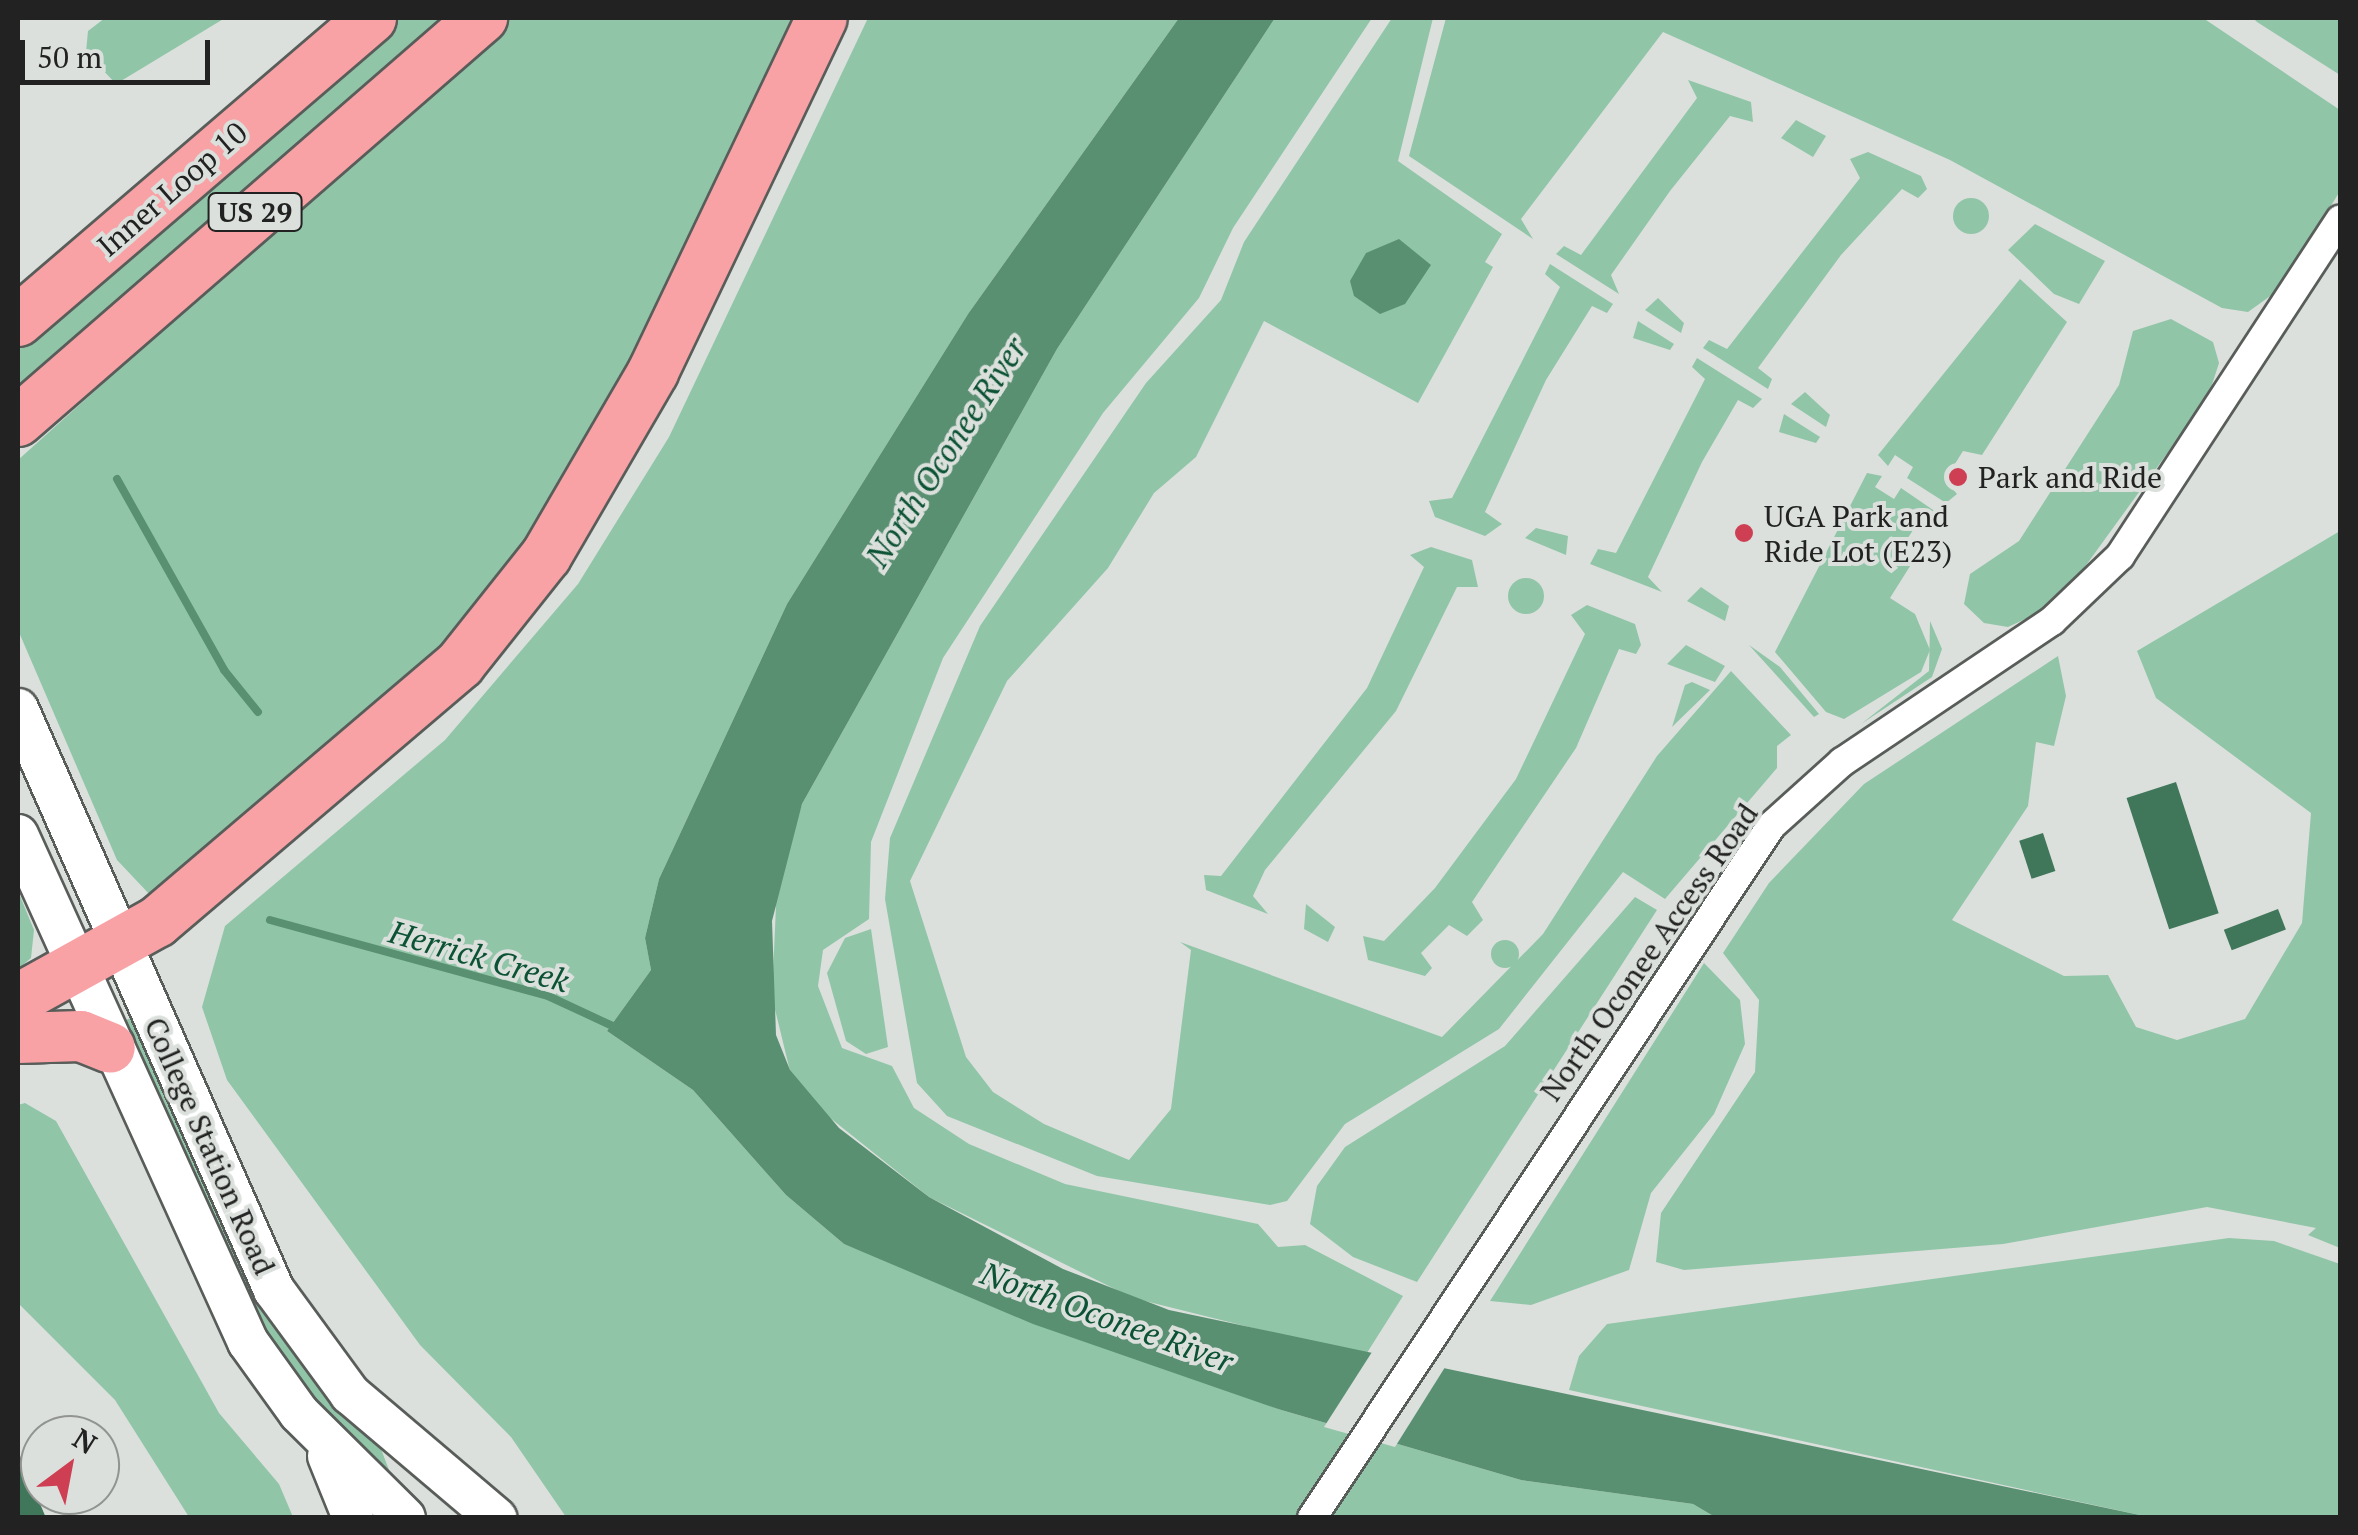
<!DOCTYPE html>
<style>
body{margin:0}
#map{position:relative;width:2358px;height:1535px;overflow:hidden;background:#dbe0dc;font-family:"PT Serif",serif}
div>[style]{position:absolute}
.green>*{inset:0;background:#91c5a8}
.round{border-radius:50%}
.water>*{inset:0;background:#5a9072}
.pier>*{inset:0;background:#dbe0dc}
.stream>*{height:8px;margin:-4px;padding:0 4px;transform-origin:4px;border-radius:4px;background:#5a9072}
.building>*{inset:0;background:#407659;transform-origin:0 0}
.roads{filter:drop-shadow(2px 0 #595d5a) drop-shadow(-2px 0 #595d5a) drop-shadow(0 2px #595d5a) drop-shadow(0 -2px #595d5a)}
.street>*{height:28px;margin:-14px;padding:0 14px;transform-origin:14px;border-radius:14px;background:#fff}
.secondary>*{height:40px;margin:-20px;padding:0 20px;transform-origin:20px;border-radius:20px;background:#fff}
.highway>*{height:50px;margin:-25px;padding:0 25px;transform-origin:25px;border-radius:25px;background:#f8a2a6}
.dots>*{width:28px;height:28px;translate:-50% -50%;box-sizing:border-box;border:5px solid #dbe0dc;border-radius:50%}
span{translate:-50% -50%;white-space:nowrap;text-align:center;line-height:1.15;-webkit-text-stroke:8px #dbe0dc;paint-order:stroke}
.shield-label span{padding:2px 8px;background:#dbe0dc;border:2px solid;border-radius:8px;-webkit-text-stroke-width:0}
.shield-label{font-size:28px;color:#212221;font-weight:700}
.street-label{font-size:30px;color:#212221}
.poi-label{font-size:30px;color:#212221}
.left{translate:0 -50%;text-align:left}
.water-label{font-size:32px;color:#0c5234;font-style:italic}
.frame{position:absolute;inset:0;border:20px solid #212221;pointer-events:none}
.north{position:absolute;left:20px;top:1415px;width:100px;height:100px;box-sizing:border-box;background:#dbe0dc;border:2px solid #919491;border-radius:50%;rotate:32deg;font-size:28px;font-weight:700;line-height:40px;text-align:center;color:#212221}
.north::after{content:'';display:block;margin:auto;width:35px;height:45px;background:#cf3f54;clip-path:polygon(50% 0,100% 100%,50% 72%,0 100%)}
.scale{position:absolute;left:20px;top:40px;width:190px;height:45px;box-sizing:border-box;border:5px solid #212221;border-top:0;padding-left:12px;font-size:30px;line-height:35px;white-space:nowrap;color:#212221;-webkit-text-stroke:8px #dbe0dc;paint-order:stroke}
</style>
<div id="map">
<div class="green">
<div style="clip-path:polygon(105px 18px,225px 18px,116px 84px,86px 52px,88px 31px)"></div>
<div style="clip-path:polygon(395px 18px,451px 18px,18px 393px,18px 347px)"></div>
<div style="clip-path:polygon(510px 18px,808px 18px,635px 361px,531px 541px,445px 645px,152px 897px,117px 860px,18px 630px,18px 460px)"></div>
<div style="clip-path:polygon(868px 18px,1179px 18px,968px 314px,787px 604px,659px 879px,645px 938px,651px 970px,607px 1031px,693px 1090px,786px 1195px,844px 1244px,1278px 1409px,1521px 1480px,1693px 1504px,1715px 1517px,566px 1517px,511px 1437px,420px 1345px,227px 1080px,202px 1007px,225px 926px,445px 740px,578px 584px,669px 437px)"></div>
<div style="clip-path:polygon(1275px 18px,1372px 18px,1233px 228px,1199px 298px,1103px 413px,943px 658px,871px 842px,869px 919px,823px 950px,818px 986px,842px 1048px,892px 1066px,914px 1108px,969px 1144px,1065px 1184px,1258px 1224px,1278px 1247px,1305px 1245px,1403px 1296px,1365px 1356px,1133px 1298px,929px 1197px,814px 1105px,790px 1071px,772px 997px,777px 883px,802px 804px,1057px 349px)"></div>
<div style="clip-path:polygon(1392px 18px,1433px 18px,1398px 161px,1502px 234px,1485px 262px,1493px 267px,1418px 403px,1264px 321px,1196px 457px,1154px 493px,1108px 568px,1007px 681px,910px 881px,966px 1057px,993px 1092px,1044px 1124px,1129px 1160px,1171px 1109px,1191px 950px,1180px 942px,1442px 1037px,1543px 934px,1657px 756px,1731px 671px,1791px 735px,1777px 746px,1777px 768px,1665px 899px,1623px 872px,1499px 1029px,1345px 1124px,1287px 1201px,1270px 1205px,1097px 1176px,947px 1116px,917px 1083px,885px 899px,890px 838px,980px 626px,1146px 383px,1221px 300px,1244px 242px)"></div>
<div style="clip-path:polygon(1446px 18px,2203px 18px,2340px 110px,2340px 191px,2280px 289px,2248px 312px,2222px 308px,1950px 160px,1663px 32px,1521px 219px,1533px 239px,1409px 156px)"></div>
<div style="clip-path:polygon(2253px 18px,2340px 18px,2340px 75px,2257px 22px)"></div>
<div style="clip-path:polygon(1688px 80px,1751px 102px,1753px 122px,1730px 116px,1670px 191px,1611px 275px,1619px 294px,1556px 254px,1564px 246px,1581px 255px,1697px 98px)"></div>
<div style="clip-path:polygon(1796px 120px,1826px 136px,1813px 157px,1781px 138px)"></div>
<div style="clip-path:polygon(1868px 152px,1921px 176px,1927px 189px,1918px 198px,1902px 189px,1841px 255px,1758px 368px,1772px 379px,1768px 389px,1703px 348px,1709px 340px,1727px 349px,1860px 178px,1850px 159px)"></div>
<div class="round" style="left:1953px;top:198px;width:36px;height:36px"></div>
<div style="clip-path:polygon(2035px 224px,2105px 261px,2079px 304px,2054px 294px,2008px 250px)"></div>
<div style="clip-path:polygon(1550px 264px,1613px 304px,1607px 313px,1592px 306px,1546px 380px,1485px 512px,1502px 524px,1485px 536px,1435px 517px,1429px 501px,1452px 498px,1560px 287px,1545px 274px)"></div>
<div style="clip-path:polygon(2020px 279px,2067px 322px,1982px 455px,1963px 451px,1945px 480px,1957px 494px,1946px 503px,1907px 478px,1913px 467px,1895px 455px,1888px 466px,1878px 455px)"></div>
<div style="clip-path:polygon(1658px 298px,1684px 323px,1681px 333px,1645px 310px)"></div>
<div style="clip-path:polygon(2171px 319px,2213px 342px,2219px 363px,2208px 397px,2084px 568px,2034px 615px,2008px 627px,1984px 623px,1964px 604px,1970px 574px,2019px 541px,2119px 385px,2133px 331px)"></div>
<div style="clip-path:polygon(1638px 321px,1674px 344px,1670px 350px,1633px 338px)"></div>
<div style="clip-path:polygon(1697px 358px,1762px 399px,1753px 408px,1738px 400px,1702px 462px,1648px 577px,1662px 592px,1590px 564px,1598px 549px,1616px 553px,1705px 379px,1692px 367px)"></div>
<div style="clip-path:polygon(1805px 392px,1830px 415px,1826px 427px,1791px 404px)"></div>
<div style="clip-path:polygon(1784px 414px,1820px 437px,1816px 443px,1779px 432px)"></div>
<div style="clip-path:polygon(1867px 473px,1882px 476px,1875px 487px,1894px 499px,1901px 488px,1939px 514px,1933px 529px,1919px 521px,1900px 550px,1912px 563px,1890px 598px,1915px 614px,1930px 650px,1921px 672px,1844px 719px,1826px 712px,1775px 652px)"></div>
<div style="clip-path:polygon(1536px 528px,1568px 536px,1566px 555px,1525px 538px)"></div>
<div style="clip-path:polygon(2340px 531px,2340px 1248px,2308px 1235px,2316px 1228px,2207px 1207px,2003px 1244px,1684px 1270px,1656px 1262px,1661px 1213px,1755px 1072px,1759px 1000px,1723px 953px,1769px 883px,1864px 784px,2058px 656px,2066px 696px,2054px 746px,2036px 742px,2028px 806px,1952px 920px,2064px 976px,2108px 975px,2136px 1027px,2177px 1040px,2245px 1019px,2302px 923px,2311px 813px,2156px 698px,2137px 651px)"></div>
<div style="clip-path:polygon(1431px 547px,1472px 560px,1478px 587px,1457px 587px,1396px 711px,1265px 870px,1253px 896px,1268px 914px,1206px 890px,1204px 875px,1221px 876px,1367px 688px,1424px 567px,1410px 555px)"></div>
<div class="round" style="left:1508px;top:578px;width:36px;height:36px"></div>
<div style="clip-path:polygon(1701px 587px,1729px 606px,1725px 621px,1687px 601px)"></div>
<div style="clip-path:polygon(1587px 605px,1635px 624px,1641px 645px,1636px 654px,1619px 649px,1576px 748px,1472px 902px,1483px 920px,1467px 936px,1449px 925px,1421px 953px,1432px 968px,1425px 976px,1368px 960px,1363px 936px,1384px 941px,1435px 888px,1516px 779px,1585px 634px,1571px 615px)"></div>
<div style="clip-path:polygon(1930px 621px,1942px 649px,1932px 677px,1861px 724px,1929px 671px)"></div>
<div style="clip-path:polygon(1686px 645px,1725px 666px,1715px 682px,1667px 664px)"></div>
<div style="clip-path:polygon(1749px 645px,1780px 667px,1819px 714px,1814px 717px)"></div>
<div style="clip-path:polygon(1692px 682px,1710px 690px,1672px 727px,1685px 685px)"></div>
<div style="clip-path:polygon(18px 891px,34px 930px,31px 958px,18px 969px)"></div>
<div style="clip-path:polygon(1635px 897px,1657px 910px,1417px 1282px,1353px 1257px,1310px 1224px,1317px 1186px,1345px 1147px,1505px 1046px)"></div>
<div style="clip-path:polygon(1306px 904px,1335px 927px,1328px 942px,1304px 929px)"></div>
<div style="clip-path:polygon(871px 929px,888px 1047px,866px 1054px,846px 1041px,827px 973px,845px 938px)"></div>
<div class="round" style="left:1491px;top:940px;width:28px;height:28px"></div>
<div style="clip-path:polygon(1704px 963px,1740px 1000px,1745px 1044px,1714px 1114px,1651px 1193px,1629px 1270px,1531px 1305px,1490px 1301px)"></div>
<div style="clip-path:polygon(135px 1016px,361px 1429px,381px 1449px,394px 1483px,320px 1413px,264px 1337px,117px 1024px)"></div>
<div style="clip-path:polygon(25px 1103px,56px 1121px,219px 1413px,279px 1484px,293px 1517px,189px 1517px,115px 1400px,18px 1303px,18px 1105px)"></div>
<div style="clip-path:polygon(2229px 1238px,2274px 1241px,2340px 1264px,2340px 1517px,2149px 1517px,1569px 1390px,1579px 1356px,1607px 1324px)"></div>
</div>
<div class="water">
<div style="clip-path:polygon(1179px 18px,1275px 18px,1057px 349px,802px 804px,772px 921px,776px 1035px,790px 1070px,839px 1128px,929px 1197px,1063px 1269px,1169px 1310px,2149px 1517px,1715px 1517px,1693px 1504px,1521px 1480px,1278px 1409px,1033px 1324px,844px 1244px,786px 1195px,693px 1090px,607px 1031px,651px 970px,645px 938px,659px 879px,787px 604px,968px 314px)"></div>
<div style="clip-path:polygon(1399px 239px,1431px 265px,1405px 304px,1380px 314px,1354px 296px,1350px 281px,1366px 253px)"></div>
</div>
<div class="pier">
<div style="clip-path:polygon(1372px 1352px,1447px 1364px,1395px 1447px,1324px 1427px)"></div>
</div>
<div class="stream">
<div style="left:117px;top:479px;width:219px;rotate:60.7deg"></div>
<div style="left:224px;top:670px;width:54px;rotate:51deg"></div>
<div style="left:270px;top:920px;width:288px;rotate:15.3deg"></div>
<div style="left:548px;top:996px;width:76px;rotate:24.9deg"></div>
</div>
<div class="building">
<div style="left:2176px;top:782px;width:138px;height:52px;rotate:72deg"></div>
<div style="left:2043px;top:833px;width:40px;height:25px;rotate:72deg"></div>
<div style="left:2278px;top:909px;width:22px;height:58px;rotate:69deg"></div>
<div style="clip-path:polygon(18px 1451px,46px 1518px,18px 1518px)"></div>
</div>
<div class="roads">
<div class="street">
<div style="left:1312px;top:1518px;width:830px;rotate:-56.44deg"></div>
<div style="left:1771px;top:826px;width:96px;rotate:-42deg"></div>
<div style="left:1842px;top:762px;width:253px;rotate:-33.9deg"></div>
<div style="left:2052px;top:621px;width:94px;rotate:-43.7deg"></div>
<div style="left:2120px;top:556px;width:402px;rotate:-56.8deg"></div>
</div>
<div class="secondary">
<div style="left:18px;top:709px;width:635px;rotate:66.22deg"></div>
<div style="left:274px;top:1290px;width:129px;rotate:53.8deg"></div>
<div style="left:350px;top:1394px;width:192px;rotate:40.3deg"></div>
<div style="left:18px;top:835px;width:557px;rotate:65.6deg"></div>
<div style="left:248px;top:1342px;width:87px;rotate:54.3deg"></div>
<div style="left:299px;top:1413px;width:149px;rotate:44.7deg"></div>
<div style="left:328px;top:1456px;width:67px;rotate:68deg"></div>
</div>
<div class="highway">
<div style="left:18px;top:321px;width:465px;rotate:-40.6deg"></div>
<div style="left:18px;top:421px;width:615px;rotate:-40.98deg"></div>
<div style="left:18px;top:999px;width:159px;rotate:-29deg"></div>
<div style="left:157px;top:922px;width:398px;rotate:-40.4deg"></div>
<div style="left:460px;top:664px;width:138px;rotate:-51.5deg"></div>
<div style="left:546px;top:556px;width:213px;rotate:-59.8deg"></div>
<div style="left:653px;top:372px;width:392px;rotate:-64.5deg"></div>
<div style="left:18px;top:1038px;width:63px;rotate:-1.8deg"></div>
<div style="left:81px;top:1036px;width:31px;rotate:22deg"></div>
</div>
</div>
<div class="dots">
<div style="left:1958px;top:477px;background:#cf3f54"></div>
<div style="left:1744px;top:533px;background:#cf3f54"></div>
</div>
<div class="shield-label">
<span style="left:255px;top:212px">US 29</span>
</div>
<div class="street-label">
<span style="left:172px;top:189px;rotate:-41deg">Inner Loop 10</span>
<span style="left:1649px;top:952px;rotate:-55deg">North Oconee Access Road</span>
<span style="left:210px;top:1146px;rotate:66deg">College Station Road</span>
</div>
<div class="poi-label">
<span class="left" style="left:1978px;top:477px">Park and Ride</span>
<span class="left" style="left:1764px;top:533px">UGA Park and<br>Ride Lot (E23)</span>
</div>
<div class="water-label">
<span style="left:946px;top:452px;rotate:-57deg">North Oconee River</span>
<span style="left:479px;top:956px;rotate:16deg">Herrick Creek</span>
<span style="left:1107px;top:1317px;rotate:20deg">North Oconee River</span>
</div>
<div class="frame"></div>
<div class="north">N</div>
<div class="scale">50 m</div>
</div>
